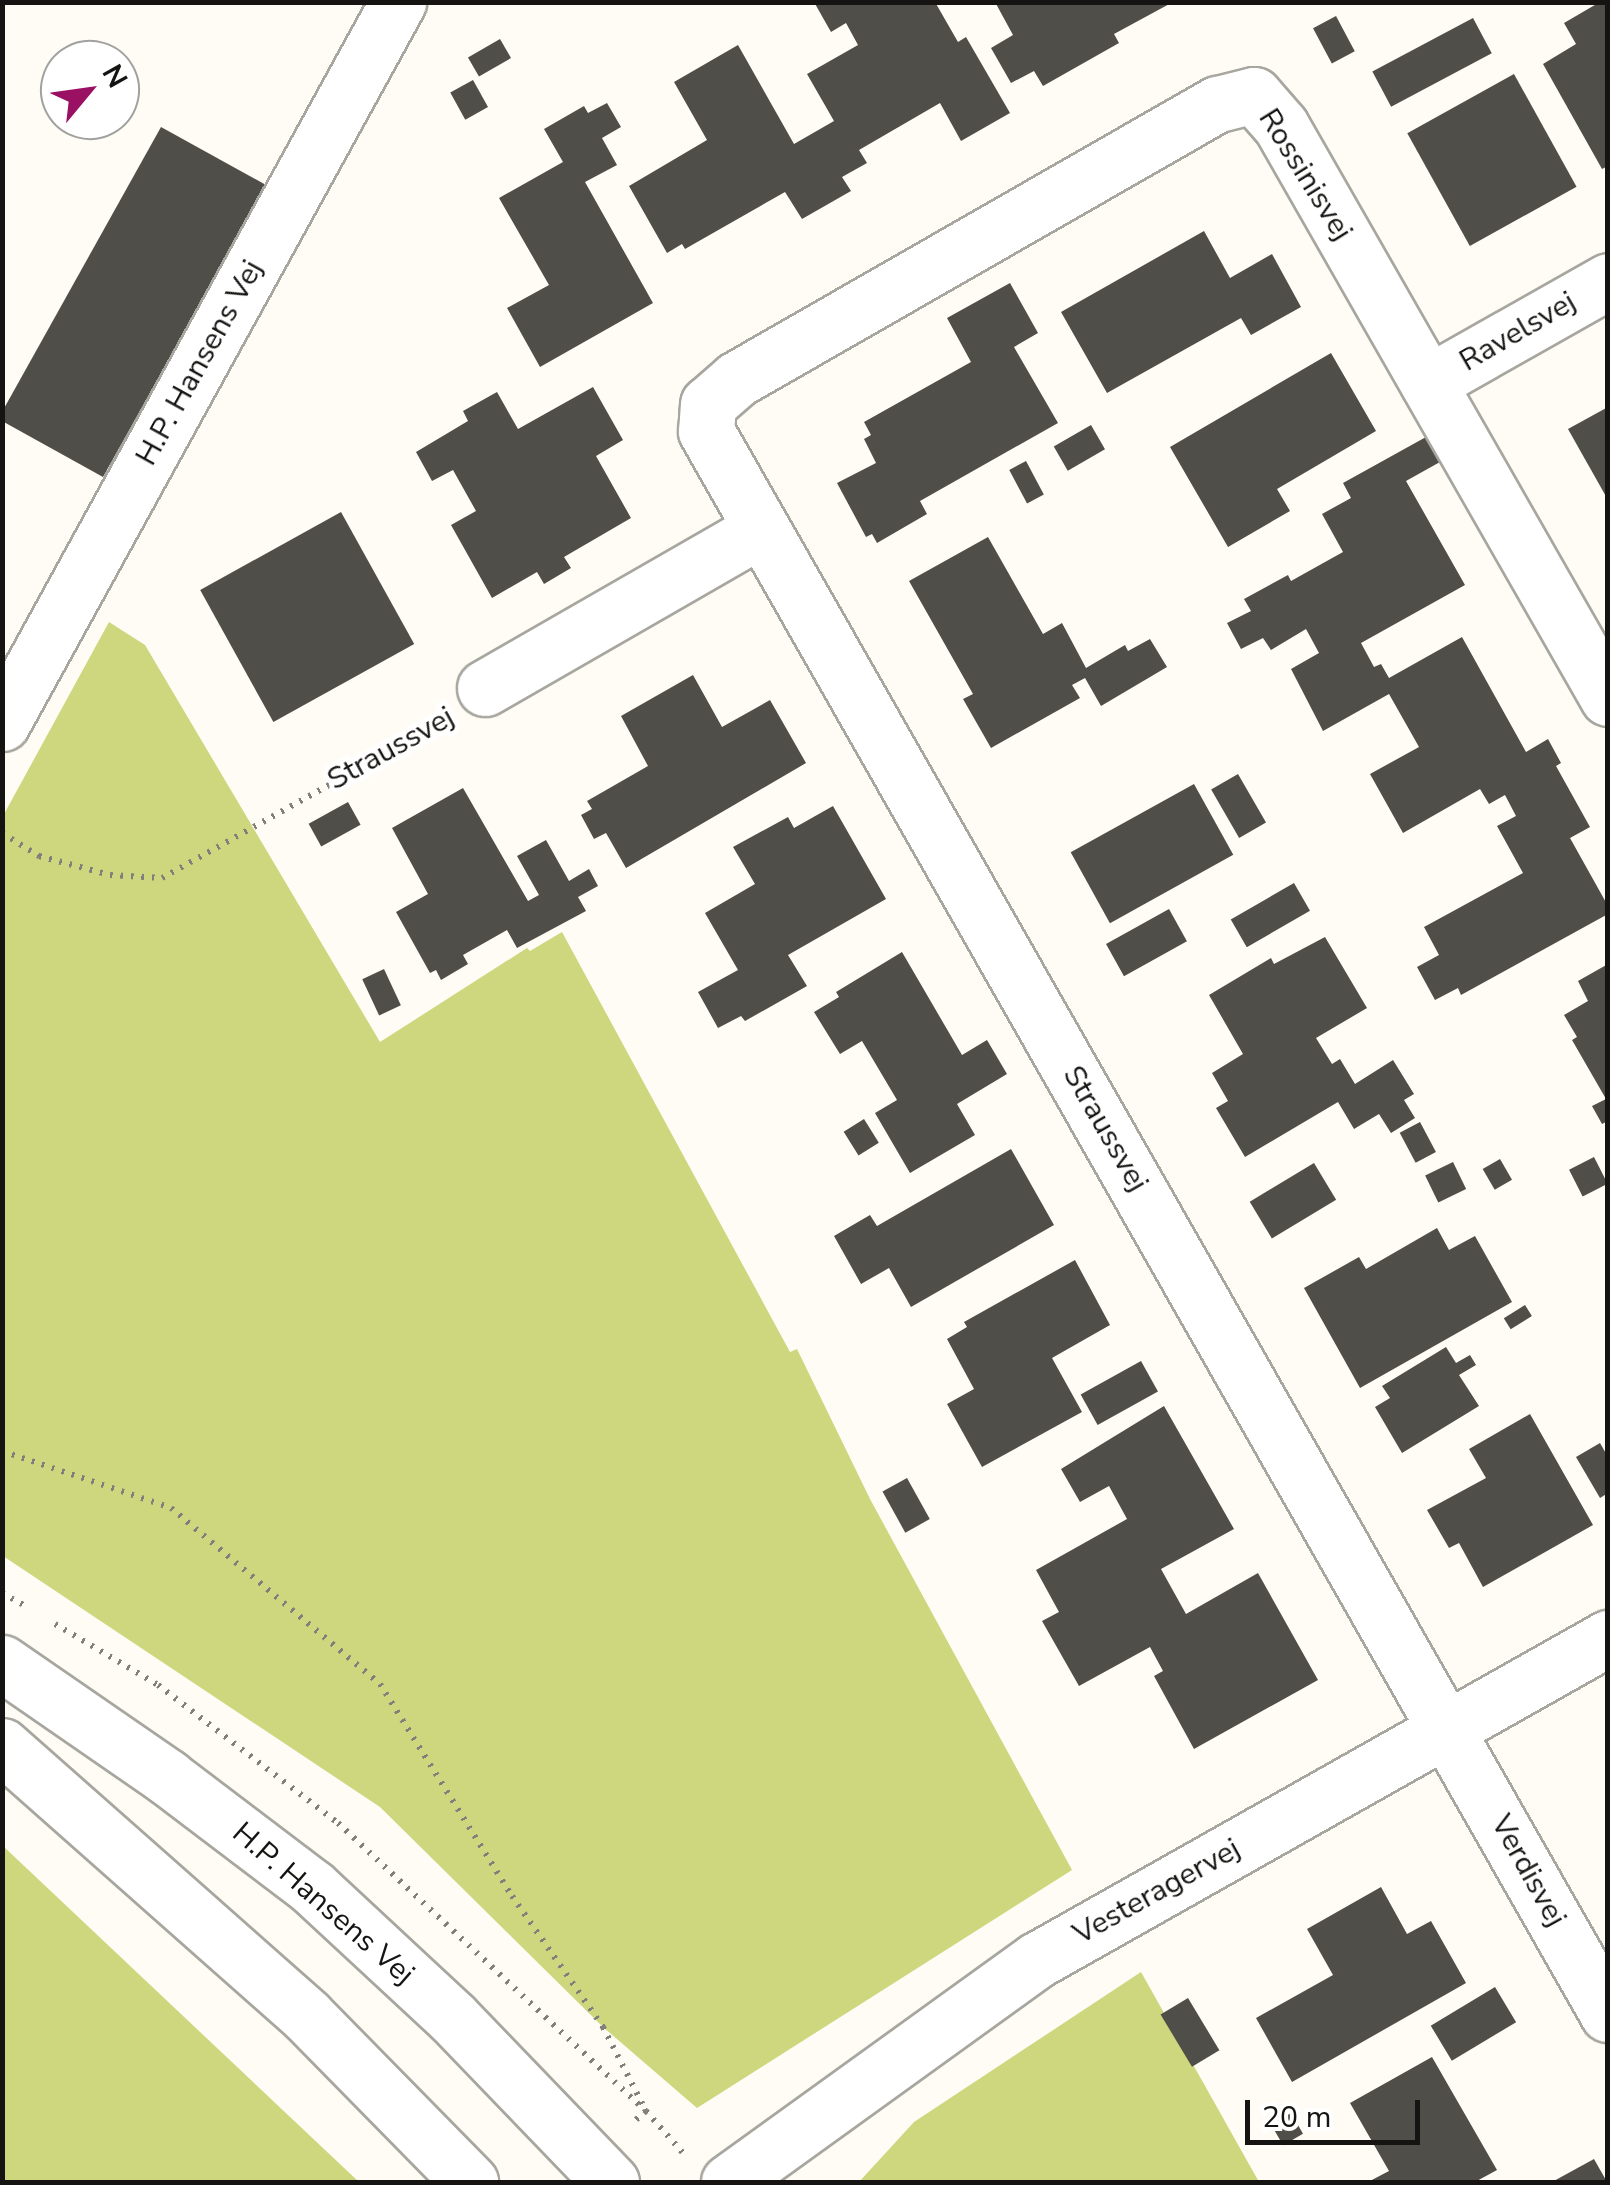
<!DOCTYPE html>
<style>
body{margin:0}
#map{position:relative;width:1610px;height:2185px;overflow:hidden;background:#fefcf4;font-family:"Nunito Sans",sans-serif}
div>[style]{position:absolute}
.green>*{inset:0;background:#ced67e}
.building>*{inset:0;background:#4f4e48;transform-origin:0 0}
.path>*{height:6px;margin-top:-3px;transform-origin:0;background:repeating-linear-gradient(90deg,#817f7b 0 2.5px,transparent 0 10.5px)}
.roads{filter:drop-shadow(2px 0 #a7a69f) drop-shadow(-2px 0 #a7a69f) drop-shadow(0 2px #a7a69f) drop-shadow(0 -2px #a7a69f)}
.minor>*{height:55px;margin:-27.5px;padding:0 27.5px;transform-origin:27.5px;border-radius:27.5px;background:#fff}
span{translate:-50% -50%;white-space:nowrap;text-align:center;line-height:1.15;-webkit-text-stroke:10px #fff;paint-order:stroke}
.street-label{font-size:30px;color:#151412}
.frame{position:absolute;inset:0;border:5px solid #151412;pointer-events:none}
.north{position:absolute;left:40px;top:40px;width:100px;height:100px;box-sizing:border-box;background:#fff;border:2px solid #a1a1a0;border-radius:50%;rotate:61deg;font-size:28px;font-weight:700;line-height:40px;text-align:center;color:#151412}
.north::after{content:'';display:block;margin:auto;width:35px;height:45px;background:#9a1062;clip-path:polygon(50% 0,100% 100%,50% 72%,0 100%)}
.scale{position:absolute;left:1245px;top:2100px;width:175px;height:45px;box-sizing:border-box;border:5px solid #151412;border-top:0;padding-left:12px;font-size:30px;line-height:35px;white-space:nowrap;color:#151412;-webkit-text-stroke:8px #fff;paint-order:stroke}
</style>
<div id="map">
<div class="green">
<div style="clip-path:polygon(109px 622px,145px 645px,380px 1042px,527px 948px,530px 951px,562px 932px,790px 1352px,797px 1349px,870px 1499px,1072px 1870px,697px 2108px,603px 2027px,380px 1807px,3px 1556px,3px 816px)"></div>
<div style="clip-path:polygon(3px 1846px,359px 2182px,3px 2182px)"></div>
<div style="clip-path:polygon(1141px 1972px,1259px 2182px,859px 2182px,914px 2122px)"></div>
</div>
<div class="building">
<div style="clip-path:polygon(814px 2px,935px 2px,958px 42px,966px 37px,1010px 113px,961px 141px,940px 103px,859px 150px,867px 163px,842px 177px,851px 191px,802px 219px,785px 192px,685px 249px,682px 244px,667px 253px,629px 186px,707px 140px,674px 82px,738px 45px,794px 144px,834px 121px,807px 74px,858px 45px,846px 23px,831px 32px)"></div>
<div style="clip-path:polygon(995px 2px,1173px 2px,1114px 34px,1119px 43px,1043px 86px,1034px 71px,1011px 83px,991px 48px,1013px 35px)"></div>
<div style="clip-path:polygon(1600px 2px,1608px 2px,1608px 166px,1602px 169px,1543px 64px,1576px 44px,1564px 23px)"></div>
<div style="left:1336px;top:16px;width:40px;height:26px;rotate:62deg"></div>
<div style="left:1473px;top:18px;width:40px;height:114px;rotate:62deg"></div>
<div style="left:500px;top:39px;width:22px;height:37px;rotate:60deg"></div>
<div style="left:1514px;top:74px;width:129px;height:122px;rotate:61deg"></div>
<div style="left:473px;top:80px;width:31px;height:26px;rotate:61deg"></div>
<div style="clip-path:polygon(607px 103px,621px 127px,602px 138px,617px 165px,585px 182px,653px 303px,540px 367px,507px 308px,549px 285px,499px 198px,563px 162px,544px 129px,584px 106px,588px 113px)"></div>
<div style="clip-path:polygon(161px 127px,266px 185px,103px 477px,2px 421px,2px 412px)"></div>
<div style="clip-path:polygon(1204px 231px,1230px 278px,1272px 254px,1301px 307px,1251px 335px,1241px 318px,1107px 393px,1061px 312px)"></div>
<div style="clip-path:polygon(1010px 283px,1038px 333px,1014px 347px,1058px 423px,920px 501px,927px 514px,877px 543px,872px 534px,866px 537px,837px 483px,876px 463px,864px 439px,871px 435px,864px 422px,971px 362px,947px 318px)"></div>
<div style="clip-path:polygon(1331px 353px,1376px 431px,1277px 489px,1290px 511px,1228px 547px,1170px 447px)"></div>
<div style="clip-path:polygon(593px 387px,623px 440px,596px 456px,631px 518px,564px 557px,571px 568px,544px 584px,537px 572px,492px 598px,451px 525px,476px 511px,453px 470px,432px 481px,416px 452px,468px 421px,463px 411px,497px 392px,518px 429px)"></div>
<div style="clip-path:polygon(1608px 407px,1608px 500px,1568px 429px)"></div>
<div style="left:1091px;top:425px;width:28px;height:43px;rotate:60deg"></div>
<div style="clip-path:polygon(1426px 437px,1440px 462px,1406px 481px,1465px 585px,1361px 643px,1374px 667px,1381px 664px,1389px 678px,1462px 637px,1526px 752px,1548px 739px,1561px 763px,1556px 766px,1590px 827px,1570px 838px,1608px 906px,1608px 914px,1461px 995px,1458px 988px,1435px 1000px,1417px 967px,1439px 955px,1424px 927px,1523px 873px,1497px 826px,1516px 816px,1505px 795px,1489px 804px,1480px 789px,1403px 833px,1370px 774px,1419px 747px,1389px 694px,1323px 731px,1291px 669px,1319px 653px,1306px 629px,1271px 650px,1263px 638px,1241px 649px,1227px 623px,1251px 611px,1244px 599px,1288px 575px,1291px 581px,1343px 552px,1322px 514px,1351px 498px,1343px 483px)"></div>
<div style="left:1026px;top:461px;width:38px;height:19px;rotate:62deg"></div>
<div style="left:341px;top:512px;width:151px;height:161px;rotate:61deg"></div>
<div style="clip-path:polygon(988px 537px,1043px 634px,1062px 623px,1086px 668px,1125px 645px,1128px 651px,1150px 639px,1167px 667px,1101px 706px,1085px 678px,1072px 685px,1080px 698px,991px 748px,963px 699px,973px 694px,909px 581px)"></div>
<div style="clip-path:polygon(693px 675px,722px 727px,770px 700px,806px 763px,626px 868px,606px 833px,594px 839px,581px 815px,592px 809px,587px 801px,648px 766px,621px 716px)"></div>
<div style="left:1238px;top:774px;width:56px;height:31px;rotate:60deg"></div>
<div style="left:1194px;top:784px;width:81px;height:141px;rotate:61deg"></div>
<div style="clip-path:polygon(463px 788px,528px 901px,539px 895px,517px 856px,546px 840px,569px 881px,589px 869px,598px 886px,578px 897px,586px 911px,517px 948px,507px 930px,463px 955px,468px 964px,441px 980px,436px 970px,430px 973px,396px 912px,428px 894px,392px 828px)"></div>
<div style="left:348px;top:802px;width:26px;height:45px;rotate:61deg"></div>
<div style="clip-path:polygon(833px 806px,886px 899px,788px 955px,807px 986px,745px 1021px,741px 1016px,718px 1028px,698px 992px,738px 970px,705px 913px,755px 884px,733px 847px,788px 817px,794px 828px)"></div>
<div style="left:1294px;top:883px;width:32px;height:73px;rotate:60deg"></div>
<div style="left:1169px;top:909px;width:37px;height:72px;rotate:61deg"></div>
<div style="clip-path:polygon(1325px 937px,1367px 1008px,1316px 1038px,1332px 1064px,1340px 1059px,1355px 1084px,1393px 1060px,1414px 1094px,1404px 1100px,1415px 1118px,1391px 1133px,1379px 1114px,1354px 1129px,1338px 1102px,1245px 1157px,1216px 1108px,1228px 1101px,1212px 1073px,1243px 1054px,1209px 995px,1271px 958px,1274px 964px)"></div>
<div style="clip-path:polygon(902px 952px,962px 1055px,987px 1040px,1007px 1074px,957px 1104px,975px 1135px,910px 1173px,875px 1113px,897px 1100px,862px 1041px,840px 1054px,814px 1012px,839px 997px,836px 992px)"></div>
<div style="clip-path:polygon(1608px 964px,1608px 1121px,1602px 1124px,1592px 1106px,1606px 1099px,1572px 1040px,1577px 1037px,1564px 1015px,1588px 1001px,1578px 981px)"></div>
<div style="left:384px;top:969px;width:40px;height:24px;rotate:65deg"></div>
<div style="left:864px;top:1119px;width:28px;height:24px;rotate:58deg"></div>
<div style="left:1420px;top:1122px;width:34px;height:23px;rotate:62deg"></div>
<div style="clip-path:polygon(1011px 1149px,1054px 1225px,911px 1307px,889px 1268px,861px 1284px,834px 1236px,870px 1215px,877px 1226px)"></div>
<div style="left:1594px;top:1157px;width:30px;height:28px;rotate:63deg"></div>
<div style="left:1500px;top:1159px;width:24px;height:20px;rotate:60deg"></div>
<div style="left:1453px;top:1162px;width:30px;height:31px;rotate:64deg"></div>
<div style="left:1314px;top:1163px;width:43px;height:75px;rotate:59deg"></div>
<div style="clip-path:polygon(1437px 1228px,1449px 1250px,1475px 1236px,1512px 1302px,1360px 1388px,1304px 1288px,1359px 1257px,1366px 1269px)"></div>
<div style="clip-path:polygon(1075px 1260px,1110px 1325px,1052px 1358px,1082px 1412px,982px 1467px,947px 1404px,974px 1389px,947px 1339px,967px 1327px,964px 1322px)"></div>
<div style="left:1525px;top:1305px;width:13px;height:25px;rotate:58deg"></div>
<div style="clip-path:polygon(1446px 1347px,1456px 1363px,1470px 1355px,1476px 1365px,1459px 1375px,1479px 1406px,1402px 1453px,1375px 1407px,1390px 1398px,1382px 1386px)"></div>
<div style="left:1141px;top:1361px;width:35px;height:69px;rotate:61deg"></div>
<div style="clip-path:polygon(1164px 1406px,1234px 1529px,1161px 1569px,1186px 1614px,1258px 1573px,1318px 1680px,1194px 1749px,1154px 1676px,1163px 1671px,1150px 1647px,1079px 1686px,1042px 1621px,1059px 1612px,1036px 1570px,1127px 1519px,1109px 1486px,1080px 1502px,1061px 1469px)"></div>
<div style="clip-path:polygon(1530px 1414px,1593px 1525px,1483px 1587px,1459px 1543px,1449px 1548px,1427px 1510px,1486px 1478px,1469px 1449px)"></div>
<div style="clip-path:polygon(1600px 1443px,1608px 1457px,1608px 1493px,1600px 1498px,1576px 1457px)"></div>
<div style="left:907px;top:1478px;width:47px;height:28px;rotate:61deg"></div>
<div style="clip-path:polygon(1381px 1887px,1407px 1934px,1431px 1921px,1466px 1983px,1292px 2082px,1256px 2018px,1333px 1975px,1307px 1929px)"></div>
<div style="left:1495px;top:1987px;width:41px;height:75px;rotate:59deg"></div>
<div style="left:1188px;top:1998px;width:61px;height:32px;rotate:59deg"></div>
<div style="clip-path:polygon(1432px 2057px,1497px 2170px,1475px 2182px,1368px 2182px,1389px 2171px,1350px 2103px)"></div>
<div style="left:1291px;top:2113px;width:24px;height:23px;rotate:60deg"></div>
<div style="clip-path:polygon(1594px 2159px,1607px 2182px,1552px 2182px)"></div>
</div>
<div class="path">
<div style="left:2px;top:833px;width:44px;rotate:31.9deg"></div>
<div style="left:39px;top:856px;width:73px;rotate:15deg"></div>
<div style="left:110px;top:875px;width:52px;rotate:3.3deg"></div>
<div style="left:162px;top:878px;width:321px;rotate:-29.1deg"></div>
<div style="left:2px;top:1451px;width:178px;rotate:18.6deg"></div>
<div style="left:171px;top:1508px;width:273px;rotate:40.1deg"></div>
<div style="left:380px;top:1684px;width:250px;rotate:58.1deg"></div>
<div style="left:512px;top:1896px;width:160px;rotate:55.2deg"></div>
<div style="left:603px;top:2027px;width:94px;rotate:62.9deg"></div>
<div style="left:646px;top:2111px;width:20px;rotate:139deg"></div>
<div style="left:2px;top:1593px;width:29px;rotate:29deg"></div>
<div style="left:55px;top:1624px;width:120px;rotate:30.6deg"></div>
<div style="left:158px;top:1685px;width:227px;rotate:37.5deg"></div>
<div style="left:338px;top:1823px;width:422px;rotate:43.1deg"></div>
<div style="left:646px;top:2111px;width:55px;rotate:48.7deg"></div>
</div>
<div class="roads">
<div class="minor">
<div style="left:1428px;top:383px;width:207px;rotate:-29.5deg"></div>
<div style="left:485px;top:688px;width:319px;rotate:-29.9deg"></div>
<div style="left:1608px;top:698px;width:659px;rotate:-119.76deg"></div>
<div style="left:1281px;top:126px;width:41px;rotate:-131.1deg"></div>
<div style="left:1254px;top:95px;width:38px;rotate:166deg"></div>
<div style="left:1217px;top:104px;width:553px;rotate:150.19deg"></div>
<div style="left:737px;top:379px;width:38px;rotate:139deg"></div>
<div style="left:708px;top:404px;width:27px;rotate:94deg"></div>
<div style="left:706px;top:431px;width:1822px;rotate:60.33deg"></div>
<div style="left:2px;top:723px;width:823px;rotate:-61.22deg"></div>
<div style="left:2px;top:1663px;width:201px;rotate:34.6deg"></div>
<div style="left:167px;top:1777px;width:182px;rotate:37.2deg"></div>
<div style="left:312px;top:1887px;width:192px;rotate:42.9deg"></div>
<div style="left:453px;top:2018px;width:228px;rotate:46.1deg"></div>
<div style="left:2px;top:1746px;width:407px;rotate:41.5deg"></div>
<div style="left:307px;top:2016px;width:233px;rotate:45.5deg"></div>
<div style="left:729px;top:2182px;width:380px;rotate:-35.8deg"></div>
<div style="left:1037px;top:1960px;width:656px;rotate:-29.42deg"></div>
</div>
</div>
<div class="street-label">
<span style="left:1305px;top:175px;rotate:58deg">Rossinisvej</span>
<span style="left:1518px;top:332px;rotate:-30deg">Ravelsvej</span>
<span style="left:200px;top:363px;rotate:-61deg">H.P. Hansens Vej</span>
<span style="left:391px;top:749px;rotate:-29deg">Straussvej</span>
<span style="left:1105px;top:1129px;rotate:60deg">Straussvej</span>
<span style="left:1528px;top:1871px;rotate:61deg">Verdisvej</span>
<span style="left:1157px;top:1892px;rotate:-29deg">Vesteragervej</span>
<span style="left:323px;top:1904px;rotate:41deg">H.P. Hansens Vej</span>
</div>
<div class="frame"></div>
<div class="north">N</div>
<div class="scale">20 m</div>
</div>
